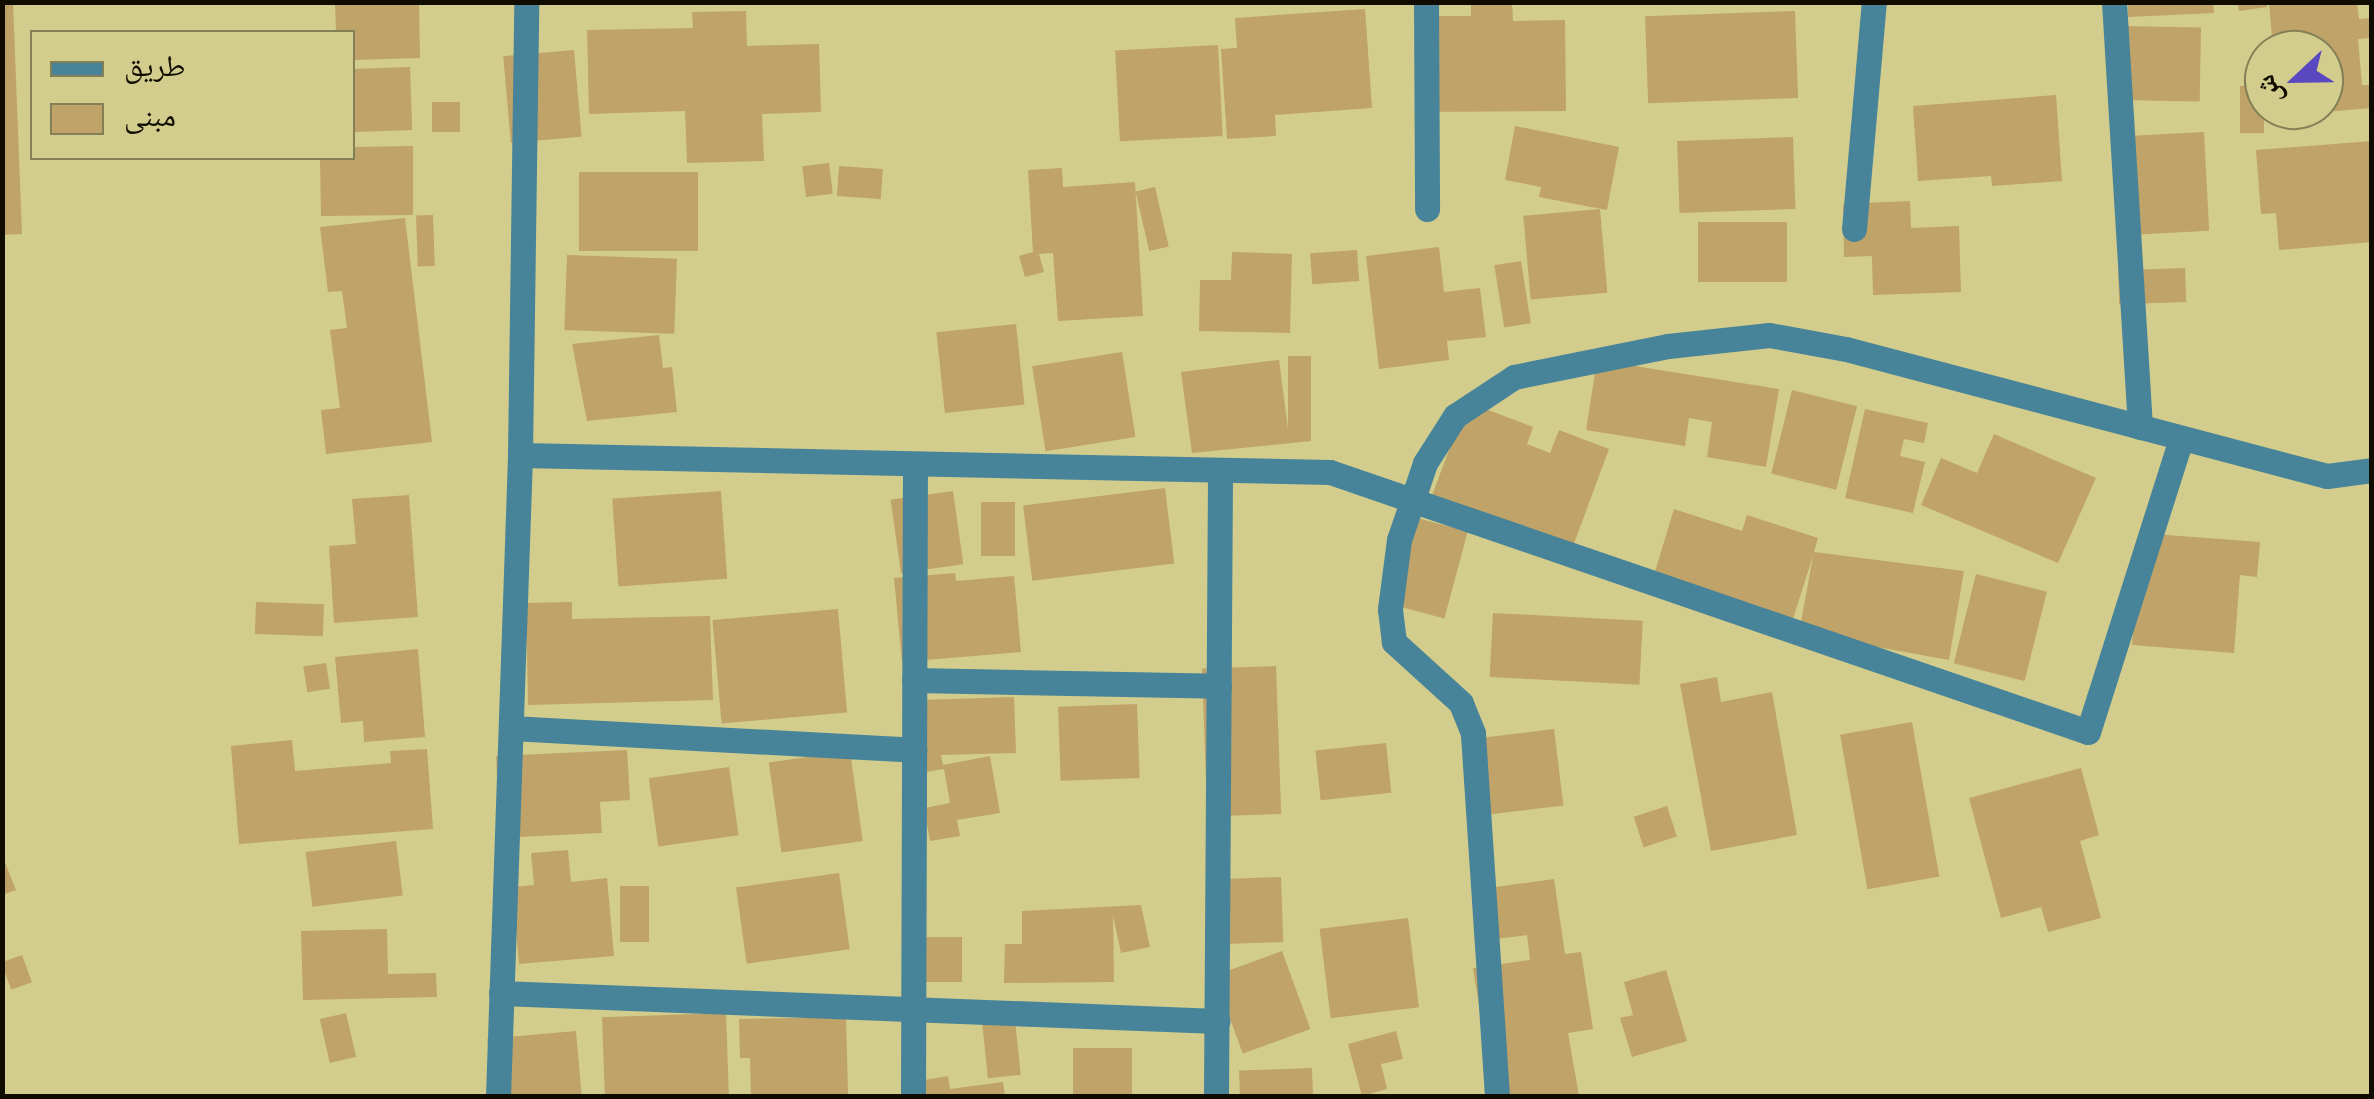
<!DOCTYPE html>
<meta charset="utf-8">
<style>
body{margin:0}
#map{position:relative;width:2374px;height:1099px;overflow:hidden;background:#d2cd8d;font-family:Cabin,"Noto Naskh Arabic",sans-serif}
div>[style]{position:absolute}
.building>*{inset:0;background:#bfa369;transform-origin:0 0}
.minor>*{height:25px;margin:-12.5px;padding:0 12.5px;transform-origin:12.5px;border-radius:12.5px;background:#478399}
span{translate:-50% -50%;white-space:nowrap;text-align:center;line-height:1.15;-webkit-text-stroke:10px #d2cd8d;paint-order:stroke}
.frame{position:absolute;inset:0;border:5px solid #100d00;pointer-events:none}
.legend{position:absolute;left:30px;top:30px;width:325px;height:130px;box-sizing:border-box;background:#d2cd8d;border:2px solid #848055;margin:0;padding:12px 18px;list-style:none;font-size:30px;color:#100d00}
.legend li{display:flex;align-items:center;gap:20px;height:50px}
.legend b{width:50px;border:2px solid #848055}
.north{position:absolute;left:2244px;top:30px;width:100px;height:100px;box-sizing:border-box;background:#d2cd8d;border:2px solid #848055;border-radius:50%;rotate:248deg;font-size:28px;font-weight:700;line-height:40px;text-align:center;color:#100d00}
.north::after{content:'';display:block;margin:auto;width:35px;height:45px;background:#5a48c0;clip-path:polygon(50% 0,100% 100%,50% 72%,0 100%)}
</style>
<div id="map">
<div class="building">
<div style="clip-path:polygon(2px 2px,13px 2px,22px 234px,2px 235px)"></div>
<div style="clip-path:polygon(335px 2px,419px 2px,420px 58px,352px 60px,352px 32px,336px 32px)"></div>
<div style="clip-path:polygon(1471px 2px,1512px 2px,1513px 21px,1565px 20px,1566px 111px,1420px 112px,1419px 16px,1471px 16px)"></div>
<div style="clip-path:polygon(2128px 2px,2213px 2px,2214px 13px,2128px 17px)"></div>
<div style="clip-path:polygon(2238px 2px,2266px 2px,2267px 7px,2239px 11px)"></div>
<div style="clip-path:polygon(2269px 2px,2357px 2px,2359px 19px,2372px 18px,2372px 38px,2358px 39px,2362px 85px,2372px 85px,2372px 108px,2324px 112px,2324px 50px,2273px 50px)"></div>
<div style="clip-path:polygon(1365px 9px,1372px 108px,1275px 115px,1276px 136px,1227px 139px,1221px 49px,1237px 48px,1235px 18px)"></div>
<div style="clip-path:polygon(746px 11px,747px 46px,819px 44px,821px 112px,762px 114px,764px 161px,687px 163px,685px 111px,589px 114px,587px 30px,693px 28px,692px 12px)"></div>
<div style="left:1795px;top:11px;width:87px;height:150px;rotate:88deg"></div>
<div style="left:2120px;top:26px;width:81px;height:74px;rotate:1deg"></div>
<div style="left:1218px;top:45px;width:91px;height:103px;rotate:87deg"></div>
<div style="left:574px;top:50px;width:87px;height:71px;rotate:85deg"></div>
<div style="left:410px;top:67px;width:63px;height:58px;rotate:88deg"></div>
<div style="left:2240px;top:86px;width:24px;height:47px"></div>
<div style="clip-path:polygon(2056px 95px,2062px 181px,1992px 186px,1991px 176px,1918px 181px,1913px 106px)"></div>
<div style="left:432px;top:102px;width:28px;height:30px"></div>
<div style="clip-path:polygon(2278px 110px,2316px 110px,2316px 113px,2278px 116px)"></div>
<div style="clip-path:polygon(1515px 126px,1619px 147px,1607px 210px,1539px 197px,1541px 187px,1505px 180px)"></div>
<div style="left:2204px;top:132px;width:99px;height:85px;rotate:87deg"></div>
<div style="left:1793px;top:137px;width:72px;height:116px;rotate:88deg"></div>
<div style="clip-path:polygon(2372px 141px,2372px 242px,2279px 250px,2276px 213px,2261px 214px,2256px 150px)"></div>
<div style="clip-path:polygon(413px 146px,413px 215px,321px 216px,320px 158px,352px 158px,352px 147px)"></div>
<div style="left:829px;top:163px;width:31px;height:27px;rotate:83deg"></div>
<div style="left:839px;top:166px;width:44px;height:30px;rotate:4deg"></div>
<div style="clip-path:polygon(1062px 168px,1063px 187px,1135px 182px,1143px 316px,1058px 321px,1053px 253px,1039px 254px,1044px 272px,1025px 277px,1019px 256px,1033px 252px,1028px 170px)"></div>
<div style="left:579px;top:172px;width:119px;height:79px"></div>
<div style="left:1155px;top:187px;width:61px;height:20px;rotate:77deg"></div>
<div style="clip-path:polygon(1910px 201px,1911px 228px,1959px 226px,1961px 292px,1873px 295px,1872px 256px,1844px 257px,1843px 204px)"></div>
<div style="left:1600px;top:209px;width:84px;height:77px;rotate:85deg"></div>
<div style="left:433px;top:215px;width:51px;height:17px;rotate:88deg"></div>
<div style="clip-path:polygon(405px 218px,432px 442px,326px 454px,321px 410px,340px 408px,330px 330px,347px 328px,342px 291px,328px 292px,320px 227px)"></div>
<div style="left:1698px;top:222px;width:89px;height:60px"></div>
<div style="clip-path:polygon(1439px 247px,1444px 292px,1480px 288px,1486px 337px,1447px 341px,1449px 360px,1379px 369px,1366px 256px)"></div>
<div style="left:1357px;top:250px;width:31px;height:47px;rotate:86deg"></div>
<div style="clip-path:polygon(1232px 252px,1292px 254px,1290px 333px,1199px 331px,1200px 280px,1231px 280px)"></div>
<div style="left:567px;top:255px;width:110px;height:75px;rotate:2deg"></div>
<div style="left:1521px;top:261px;width:63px;height:27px;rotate:81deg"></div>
<div style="left:2185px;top:268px;width:34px;height:67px;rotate:88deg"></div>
<div style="left:1016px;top:324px;width:81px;height:80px;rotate:84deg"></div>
<div style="clip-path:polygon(659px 335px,663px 368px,672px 367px,677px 412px,587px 421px,572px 344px)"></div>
<div style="left:1122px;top:352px;width:86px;height:91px;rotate:81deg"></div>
<div style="clip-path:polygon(1288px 356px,1311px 356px,1311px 441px,1192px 453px,1181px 372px,1279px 360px,1288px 429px)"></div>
<div style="clip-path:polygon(1597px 360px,1779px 389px,1766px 467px,1707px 457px,1712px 422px,1689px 418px,1685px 446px,1586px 430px)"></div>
<div style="left:1792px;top:390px;width:67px;height:86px;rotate:14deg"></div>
<div style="clip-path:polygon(1467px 402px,1533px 427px,1527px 444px,1550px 453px,1559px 430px,1609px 449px,1569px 557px,1431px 498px)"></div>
<div style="clip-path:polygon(1865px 409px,1928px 423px,1924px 443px,1904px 439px,1900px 456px,1925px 462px,1913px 513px,1845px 498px)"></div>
<div style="clip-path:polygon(1994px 434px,2096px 478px,2058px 563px,1921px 505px,1941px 458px,1977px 473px)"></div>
<div style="left:1165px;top:488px;width:76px;height:143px;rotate:83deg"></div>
<div style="left:721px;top:491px;width:88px;height:109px;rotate:86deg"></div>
<div style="left:953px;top:491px;width:74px;height:63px;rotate:82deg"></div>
<div style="clip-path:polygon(409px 495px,418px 617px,334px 623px,329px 546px,356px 544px,352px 499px)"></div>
<div style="left:981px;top:502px;width:34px;height:54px"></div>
<div style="clip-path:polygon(1674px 509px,1742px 531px,1747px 515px,1818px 538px,1814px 552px,1964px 571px,1949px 660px,1799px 633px,1813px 556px,1792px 622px,1653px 578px)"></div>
<div style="left:1402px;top:514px;width:68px;height:90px;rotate:15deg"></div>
<div style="clip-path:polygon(2140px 533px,2260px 542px,2257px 577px,2240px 575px,2234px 653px,2132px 645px)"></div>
<div style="clip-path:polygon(955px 573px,956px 581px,1014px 576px,1021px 652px,902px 662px,894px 578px)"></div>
<div style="left:1976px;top:574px;width:73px;height:92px;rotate:14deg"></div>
<div style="left:256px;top:602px;width:68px;height:32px;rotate:2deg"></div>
<div style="clip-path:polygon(572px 602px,572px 619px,710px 616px,713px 700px,528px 705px,526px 603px)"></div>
<div style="left:838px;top:609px;width:104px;height:126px;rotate:85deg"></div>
<div style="left:1493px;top:613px;width:150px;height:64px;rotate:3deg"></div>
<div style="clip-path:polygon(418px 649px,425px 737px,364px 742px,363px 721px,341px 723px,335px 657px)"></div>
<div style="left:326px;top:663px;width:26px;height:23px;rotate:81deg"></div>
<div style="left:1276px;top:666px;width:148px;height:74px;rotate:88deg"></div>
<div style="clip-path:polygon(1717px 677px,1721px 702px,1772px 692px,1797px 835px,1711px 851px,1680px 684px)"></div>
<div style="clip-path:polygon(1014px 697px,1016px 753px,941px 755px,943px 765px,990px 756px,1000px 813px,957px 820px,960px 836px,930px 841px,924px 808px,950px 803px,944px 769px,908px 775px,919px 700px)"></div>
<div style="left:1137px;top:704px;width:74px;height:79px;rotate:88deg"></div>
<div style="left:1912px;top:722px;width:157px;height:73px;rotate:80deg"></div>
<div style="left:1554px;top:729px;width:77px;height:85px;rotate:83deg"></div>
<div style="clip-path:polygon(292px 740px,295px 771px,391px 763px,390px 751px,427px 749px,433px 829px,239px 844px,231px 746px)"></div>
<div style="left:1386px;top:743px;width:50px;height:71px;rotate:84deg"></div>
<div style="clip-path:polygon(627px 750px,630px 800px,600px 802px,602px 833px,500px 838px,496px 756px)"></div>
<div style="left:850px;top:751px;width:91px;height:82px;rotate:82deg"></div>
<div style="left:729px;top:767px;width:69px;height:81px;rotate:82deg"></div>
<div style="clip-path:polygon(2081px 768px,2099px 835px,2080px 841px,2101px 918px,2048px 932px,2041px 907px,2001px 918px,1969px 798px)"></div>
<div style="left:1667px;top:806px;width:32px;height:35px;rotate:72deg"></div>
<div style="left:396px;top:841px;width:55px;height:91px;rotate:83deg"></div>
<div style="clip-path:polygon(568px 850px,571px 882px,607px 878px,614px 956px,519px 964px,512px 887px,534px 885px,531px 853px)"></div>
<div style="clip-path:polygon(2px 855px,16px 890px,2px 895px)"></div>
<div style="left:839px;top:873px;width:77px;height:104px;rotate:82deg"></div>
<div style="left:1281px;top:877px;width:65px;height:65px;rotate:88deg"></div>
<div style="clip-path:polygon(1554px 879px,1565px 954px,1581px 952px,1593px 1029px,1568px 1033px,1579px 1096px,1493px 1096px,1473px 968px,1530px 960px,1527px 935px,1480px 941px,1474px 890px)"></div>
<div style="left:620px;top:886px;width:29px;height:56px"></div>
<div style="clip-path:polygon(1141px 905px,1150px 947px,1121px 953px,1113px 915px,1114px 982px,1004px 983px,1005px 944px,1022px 944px,1022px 911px)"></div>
<div style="left:1408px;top:918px;width:90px;height:89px;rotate:83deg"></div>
<div style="clip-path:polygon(387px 929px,388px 974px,436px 973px,437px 997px,303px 1000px,301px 931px)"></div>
<div style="left:922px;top:937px;width:40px;height:45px"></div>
<div style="left:1282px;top:951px;width:83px;height:72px;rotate:70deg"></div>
<div style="left:22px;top:955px;width:29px;height:22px;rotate:70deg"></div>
<div style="clip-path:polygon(1666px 970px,1687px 1041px,1632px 1057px,1620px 1018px,1633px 1015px,1624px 982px)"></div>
<div style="left:346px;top:1013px;width:45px;height:27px;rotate:77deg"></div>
<div style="left:726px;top:1013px;width:83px;height:124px;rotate:88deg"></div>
<div style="clip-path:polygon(846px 1017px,848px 1094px,751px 1096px,750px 1058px,740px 1058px,739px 1019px)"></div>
<div style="left:1015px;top:1020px;width:55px;height:33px;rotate:84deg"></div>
<div style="left:576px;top:1031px;width:65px;height:89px;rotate:85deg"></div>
<div style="clip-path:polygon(1396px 1031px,1403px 1059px,1381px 1064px,1387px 1089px,1362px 1096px,1348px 1044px)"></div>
<div style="left:1132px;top:1048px;width:48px;height:59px;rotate:90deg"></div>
<div style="left:1312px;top:1068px;width:28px;height:73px;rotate:88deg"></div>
<div style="clip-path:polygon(948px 1076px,950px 1089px,1003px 1082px,1005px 1096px,908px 1096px,906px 1083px)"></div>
</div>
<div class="minor">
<div style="left:1426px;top:2px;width:207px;rotate:89.7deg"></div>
<div style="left:2114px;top:2px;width:426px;rotate:86.5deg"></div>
<div style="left:1854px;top:229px;width:228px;rotate:-85deg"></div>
<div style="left:520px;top:455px;width:810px;rotate:1.2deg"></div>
<div style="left:1330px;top:472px;width:801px;rotate:18.93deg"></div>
<div style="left:2088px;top:732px;width:308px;rotate:-72.4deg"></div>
<div style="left:914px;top:680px;width:305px;rotate:1.1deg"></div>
<div style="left:511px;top:728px;width:404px;rotate:3.1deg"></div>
<div style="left:501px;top:993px;width:717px;rotate:2.24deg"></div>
<div style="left:498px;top:1096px;width:641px;rotate:-88.03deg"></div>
<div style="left:520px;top:455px;width:453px;rotate:-89.2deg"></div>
<div style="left:913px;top:1096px;width:632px;rotate:-89.82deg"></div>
<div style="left:1216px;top:1096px;width:625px;rotate:-89.63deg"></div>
<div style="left:1497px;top:1096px;width:364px;rotate:-93.8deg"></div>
<div style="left:1473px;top:733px;width:32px;rotate:-112deg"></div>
<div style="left:1461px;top:703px;width:91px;rotate:-137.7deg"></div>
<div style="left:1394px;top:642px;width:33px;rotate:-97deg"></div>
<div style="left:1390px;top:609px;width:70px;rotate:-82.6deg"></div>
<div style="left:1399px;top:540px;width:81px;rotate:-71.3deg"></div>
<div style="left:1425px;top:463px;width:56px;rotate:-57.4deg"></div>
<div style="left:1455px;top:416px;width:71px;rotate:-33.5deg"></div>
<div style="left:1514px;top:377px;width:157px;rotate:-11.4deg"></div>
<div style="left:1668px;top:346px;width:102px;rotate:-6.2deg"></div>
<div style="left:1769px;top:335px;width:78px;rotate:10.3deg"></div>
<div style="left:1846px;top:349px;width:497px;rotate:14.8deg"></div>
<div style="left:2327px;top:476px;width:45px;rotate:-7.6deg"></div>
</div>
<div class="frame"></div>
<ul class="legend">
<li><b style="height:12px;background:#478399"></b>طريق</li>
<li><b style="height:28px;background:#bfa369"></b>مبنى</li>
</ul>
<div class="north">ش</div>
</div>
